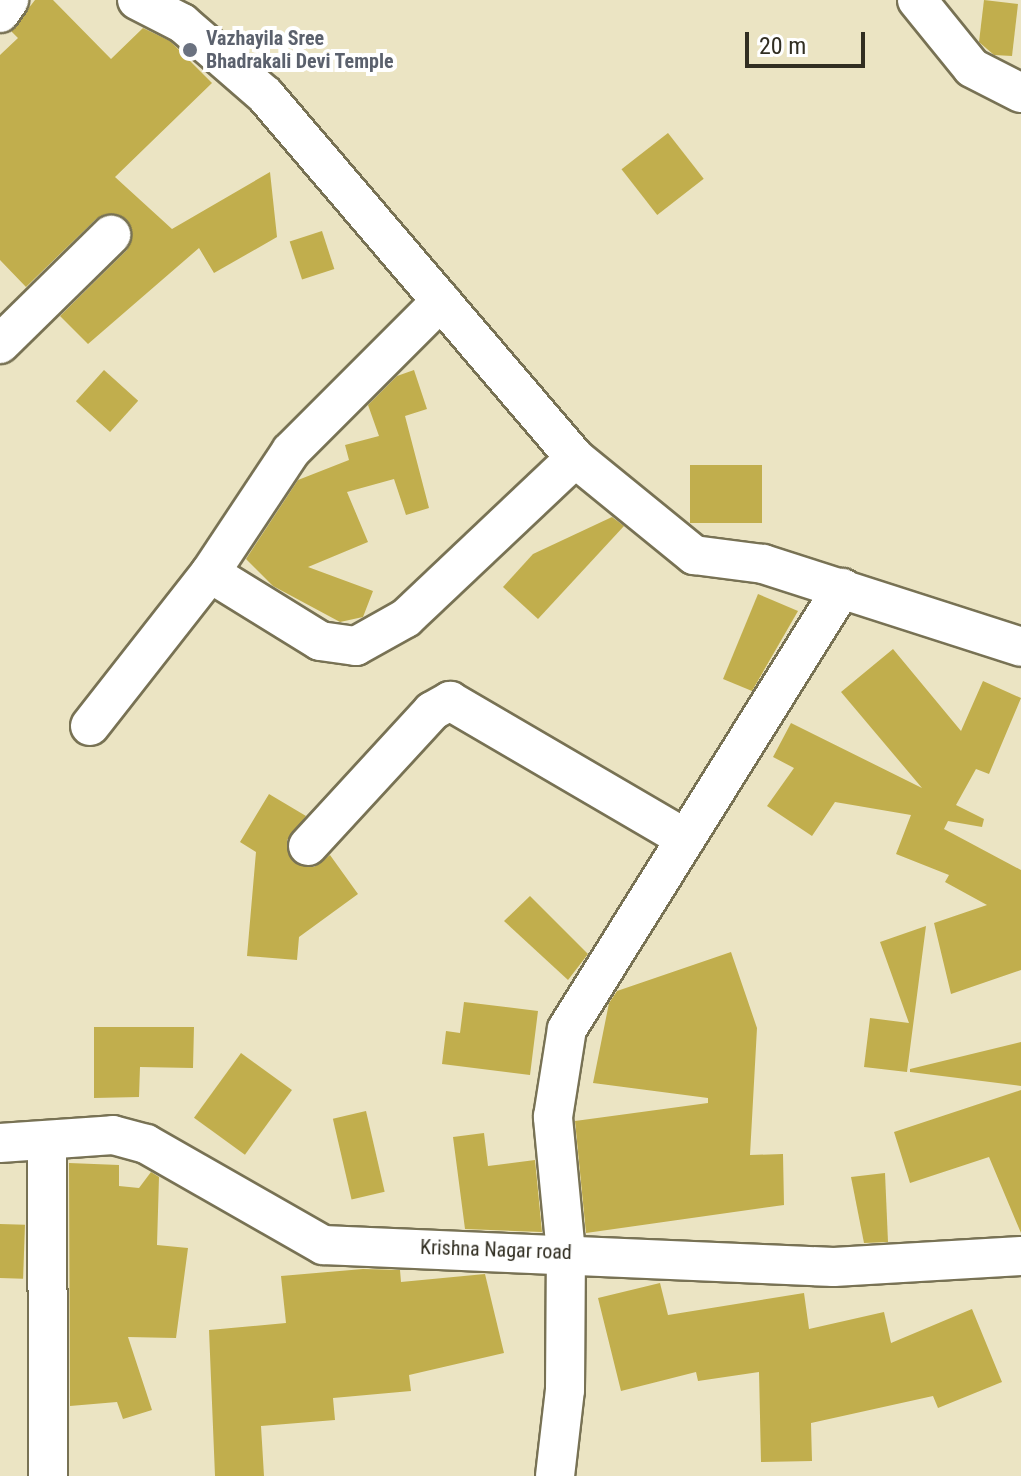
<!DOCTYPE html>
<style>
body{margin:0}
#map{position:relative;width:1021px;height:1476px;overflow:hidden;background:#ebe4c3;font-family:"Roboto Condensed",sans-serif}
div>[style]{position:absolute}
.building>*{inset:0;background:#c1ae4d;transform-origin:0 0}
.roads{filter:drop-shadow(2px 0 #787254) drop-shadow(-2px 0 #787254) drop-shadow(0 2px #787254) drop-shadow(0 -2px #787254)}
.minor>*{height:38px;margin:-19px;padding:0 19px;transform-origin:19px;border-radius:19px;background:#fff}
.dots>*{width:22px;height:22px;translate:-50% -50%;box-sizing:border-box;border:4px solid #fff;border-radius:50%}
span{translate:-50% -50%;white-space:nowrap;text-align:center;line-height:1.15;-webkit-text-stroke:8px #fff;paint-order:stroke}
.worship-label{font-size:20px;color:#5b616d;font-weight:700}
.left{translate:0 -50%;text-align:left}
.street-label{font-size:20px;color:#312e22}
.scale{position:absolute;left:745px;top:32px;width:120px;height:36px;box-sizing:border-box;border:4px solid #312e22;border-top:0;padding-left:10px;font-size:24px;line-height:28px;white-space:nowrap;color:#312e22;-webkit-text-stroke:6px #fff;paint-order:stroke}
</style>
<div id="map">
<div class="building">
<div style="clip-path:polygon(35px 0,53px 0,111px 59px,143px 28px,170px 41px,212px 83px,115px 177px,172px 229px,270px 172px,277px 237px,214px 273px,199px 248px,88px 344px,60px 316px,127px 250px,132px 230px,126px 219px,106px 214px,96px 219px,26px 287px,0 260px,0 55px,18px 38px,11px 31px)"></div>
<div style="clip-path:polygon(984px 0,1018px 4px,1012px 56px,994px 55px,979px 42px)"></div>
<div style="left:668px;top:133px;width:58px;height:59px;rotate:52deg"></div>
<div style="left:322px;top:231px;width:40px;height:34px;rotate:72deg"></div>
<div style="left:104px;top:370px;width:46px;height:42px;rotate:42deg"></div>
<div style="clip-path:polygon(414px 370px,427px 409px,405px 416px,429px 508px,406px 515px,394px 479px,347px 492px,368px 542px,308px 567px,373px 591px,363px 617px,340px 622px,273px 586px,246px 559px,298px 480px,349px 460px,345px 445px,379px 436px,368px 405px,397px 376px)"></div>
<div style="left:690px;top:465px;width:72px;height:58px"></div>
<div style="clip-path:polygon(612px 517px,624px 526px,538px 619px,503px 587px,533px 554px)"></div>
<div style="clip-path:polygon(758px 594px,798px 611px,752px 691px,723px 679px)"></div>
<div style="clip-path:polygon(893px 649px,961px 731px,983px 681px,1021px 698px,989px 774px,976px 769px,956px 805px,984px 819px,982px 827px,948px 821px,944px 829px,1021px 870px,1021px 970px,951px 994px,934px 923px,987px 905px,945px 882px,949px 875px,896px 854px,911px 815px,835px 802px,812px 836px,767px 806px,794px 768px,773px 757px,791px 723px,922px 788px,841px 692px)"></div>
<div style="clip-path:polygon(269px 794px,306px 816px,287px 840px,293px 862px,314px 867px,330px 855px,358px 894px,299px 937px,297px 960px,247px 956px,256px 852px,240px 842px)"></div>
<div style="clip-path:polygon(530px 896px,588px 954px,568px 980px,504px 921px)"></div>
<div style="clip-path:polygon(926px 926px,907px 1072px,864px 1067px,870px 1018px,909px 1023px,880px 942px)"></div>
<div style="clip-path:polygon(731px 952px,757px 1028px,750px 1155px,783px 1154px,784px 1205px,586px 1233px,575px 1121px,708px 1103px,708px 1098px,593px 1083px,609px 1003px,617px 991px)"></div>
<div style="clip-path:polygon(464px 1002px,538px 1011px,530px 1075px,442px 1064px,446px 1031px,460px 1033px)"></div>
<div style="clip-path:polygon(94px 1027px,194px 1027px,193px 1068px,140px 1067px,139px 1097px,94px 1098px)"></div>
<div style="clip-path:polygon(1021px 1042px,1021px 1086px,910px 1072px,910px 1069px)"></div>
<div style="left:241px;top:1053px;width:63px;height:80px;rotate:36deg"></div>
<div style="clip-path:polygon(1021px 1090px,1021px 1233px,989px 1157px,910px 1183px,894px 1132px)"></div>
<div style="left:366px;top:1111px;width:83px;height:34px;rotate:77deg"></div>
<div style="clip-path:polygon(484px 1133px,488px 1166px,535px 1160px,542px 1232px,465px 1229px,453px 1137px)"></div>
<div style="clip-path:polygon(69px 1163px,119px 1165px,119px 1186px,139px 1188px,151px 1172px,159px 1177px,157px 1245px,188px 1248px,176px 1338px,128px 1337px,152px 1410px,123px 1419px,117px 1402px,70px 1406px)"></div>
<div style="clip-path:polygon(885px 1173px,888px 1242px,864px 1243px,851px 1177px)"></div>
<div style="left:0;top:1224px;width:25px;height:54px;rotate:2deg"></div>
<div style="clip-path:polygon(363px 1269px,400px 1270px,401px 1282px,485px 1274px,504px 1353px,409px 1375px,411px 1391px,333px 1398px,335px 1420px,261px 1426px,264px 1476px,215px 1476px,209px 1330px,286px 1323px,281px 1276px)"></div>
<div style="clip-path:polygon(660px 1283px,668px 1315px,804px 1293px,809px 1329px,884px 1312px,891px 1343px,972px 1309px,1002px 1382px,938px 1408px,933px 1396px,811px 1423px,812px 1461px,761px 1462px,759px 1372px,698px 1381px,696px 1372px,621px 1391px,598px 1298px)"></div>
</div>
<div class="roads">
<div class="minor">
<div style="left:137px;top:0;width:51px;rotate:27.1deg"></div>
<div style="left:182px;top:23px;width:110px;rotate:40.9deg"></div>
<div style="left:265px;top:95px;width:477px;rotate:49.5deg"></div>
<div style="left:575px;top:458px;width:154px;rotate:39.2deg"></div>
<div style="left:694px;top:555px;width:70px;rotate:7.4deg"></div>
<div style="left:763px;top:564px;width:271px;rotate:17.8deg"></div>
<div style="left:917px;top:0;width:87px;rotate:51deg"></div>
<div style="left:972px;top:68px;width:55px;rotate:27deg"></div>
<div style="left:0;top:13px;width:16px;rotate:-55deg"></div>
<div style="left:0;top:344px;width:156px;rotate:-44.5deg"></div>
<div style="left:210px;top:573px;width:129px;rotate:31.7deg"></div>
<div style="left:320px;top:641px;width:36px;rotate:8deg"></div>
<div style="left:356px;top:646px;width:57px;rotate:-29.2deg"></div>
<div style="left:406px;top:618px;width:233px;rotate:-43.4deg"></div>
<div style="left:90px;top:726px;width:194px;rotate:-51.9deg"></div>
<div style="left:210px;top:573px;width:146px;rotate:-56.4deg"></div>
<div style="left:291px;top:451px;width:212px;rotate:-45deg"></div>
<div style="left:308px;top:846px;width:183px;rotate:-47.4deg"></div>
<div style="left:432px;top:711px;width:21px;rotate:-29deg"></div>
<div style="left:450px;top:701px;width:273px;rotate:30.3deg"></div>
<div style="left:47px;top:1142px;width:334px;rotate:89.8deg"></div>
<div style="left:0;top:1143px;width:113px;rotate:-4deg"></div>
<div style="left:113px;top:1135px;width:34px;rotate:15deg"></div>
<div style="left:146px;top:1144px;width:204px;rotate:29.7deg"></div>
<div style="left:323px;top:1245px;width:511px;rotate:2.47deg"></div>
<div style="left:834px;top:1267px;width:187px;rotate:-3.4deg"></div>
<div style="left:555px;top:1476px;width:87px;rotate:-83.4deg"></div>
<div style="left:565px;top:1390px;width:137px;rotate:-89.6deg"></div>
<div style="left:566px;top:1253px;width:137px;rotate:-95.5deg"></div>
<div style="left:553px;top:1117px;width:89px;rotate:-81deg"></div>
<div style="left:567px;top:1029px;width:520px;rotate:-58.05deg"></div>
</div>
</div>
<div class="dots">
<div style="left:190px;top:50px;background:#6b7280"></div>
</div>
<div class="worship-label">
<span class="left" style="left:206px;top:50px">Vazhayila Sree<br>Bhadrakali Devi Temple</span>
</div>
<div class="street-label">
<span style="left:496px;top:1250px;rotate:2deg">Krishna Nagar road</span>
</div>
<div class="scale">20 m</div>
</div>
